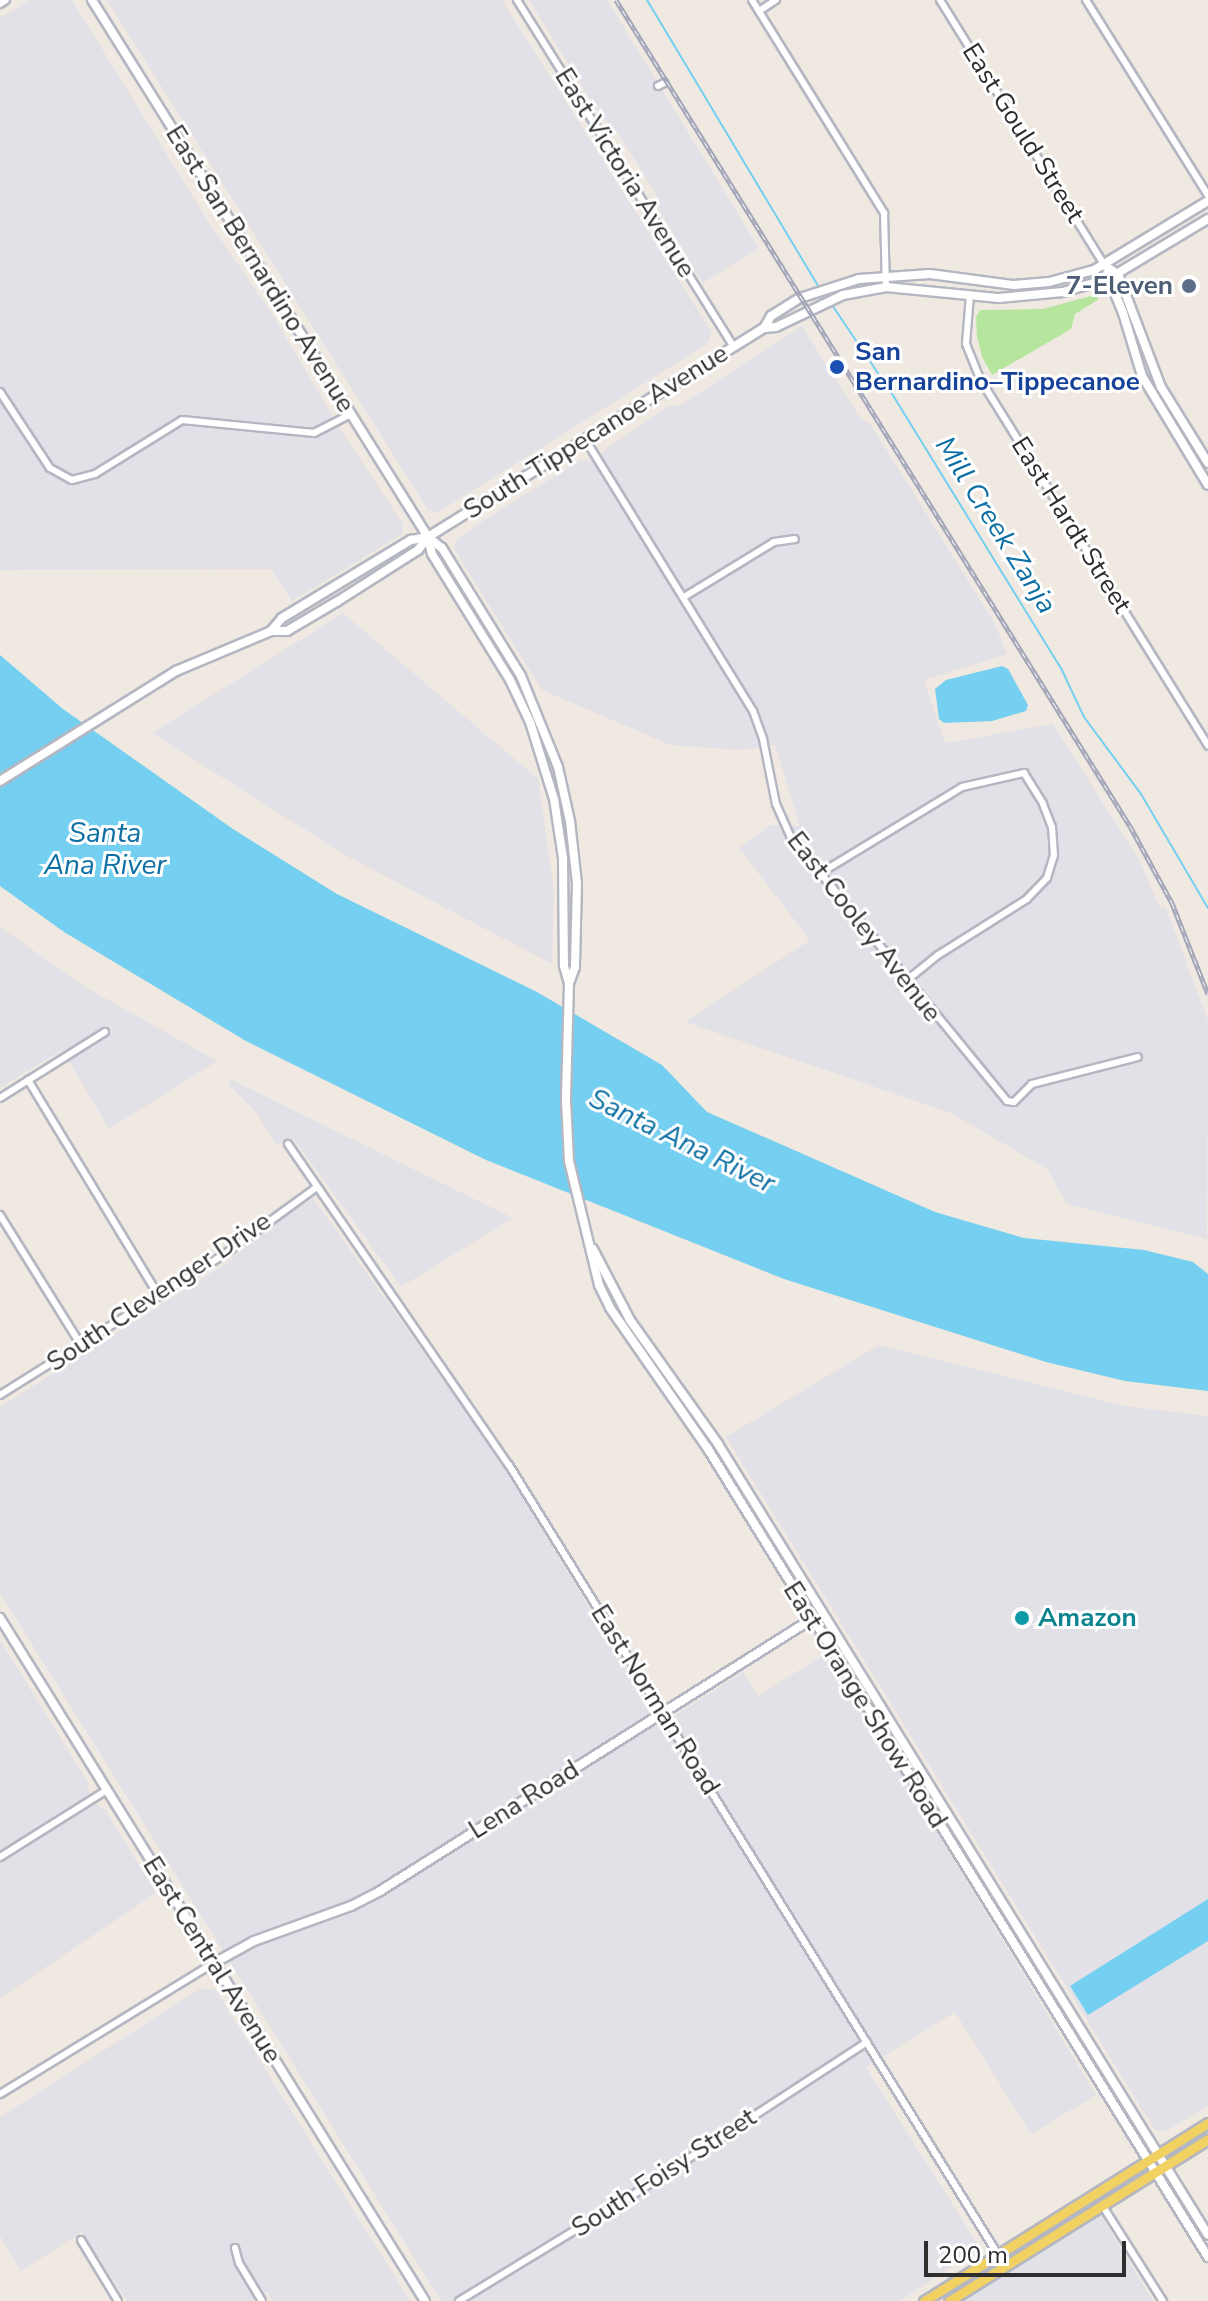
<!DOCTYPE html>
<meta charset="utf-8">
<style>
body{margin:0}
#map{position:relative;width:1208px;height:2301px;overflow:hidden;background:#efe9e1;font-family:"Nunito Sans",sans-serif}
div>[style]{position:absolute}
.industrial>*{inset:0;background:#e3e1e8}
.green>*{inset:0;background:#b6e59e}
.water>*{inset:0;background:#75cff0}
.stream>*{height:2px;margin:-1px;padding:0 1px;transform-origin:1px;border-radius:1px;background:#75cff0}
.roads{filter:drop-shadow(2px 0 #b4b7c1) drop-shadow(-2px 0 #b4b7c1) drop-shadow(0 2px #b4b7c1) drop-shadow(0 -2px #b4b7c1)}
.street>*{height:6px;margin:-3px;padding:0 3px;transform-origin:3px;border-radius:3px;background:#fff}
.secondary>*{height:8px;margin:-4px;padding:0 4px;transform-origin:4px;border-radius:4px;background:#fff}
.primary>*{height:9px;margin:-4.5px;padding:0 4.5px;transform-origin:4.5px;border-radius:4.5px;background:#f2d163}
.rail>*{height:5px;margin-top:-2.5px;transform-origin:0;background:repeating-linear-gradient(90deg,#fff 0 6px,#a3a6b8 0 12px);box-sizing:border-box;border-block:2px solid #a3a6b8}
.dots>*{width:22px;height:22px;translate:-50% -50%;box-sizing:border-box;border:4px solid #fff;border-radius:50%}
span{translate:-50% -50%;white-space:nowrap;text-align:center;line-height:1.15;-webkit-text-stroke:6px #fff;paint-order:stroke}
.street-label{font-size:26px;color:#2e2e2e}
.service-label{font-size:26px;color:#4e5e75;font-weight:700}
.right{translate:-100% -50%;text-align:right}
.transit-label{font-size:26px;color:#164399;font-weight:700}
.left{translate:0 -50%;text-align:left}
.culture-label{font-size:26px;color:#0d838f;font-weight:700}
.water-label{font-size:28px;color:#0d6fa3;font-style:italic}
.scale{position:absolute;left:924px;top:2241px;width:202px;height:36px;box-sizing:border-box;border:4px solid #2e2e2e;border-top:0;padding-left:10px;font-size:24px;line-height:28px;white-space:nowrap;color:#2e2e2e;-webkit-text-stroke:6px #fff;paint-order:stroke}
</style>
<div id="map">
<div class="industrial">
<div style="clip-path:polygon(30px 0,72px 0,204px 215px,274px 317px,342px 432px,403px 524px,402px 534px,292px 601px,271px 569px,0 570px,0 18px)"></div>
<div style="clip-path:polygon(107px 0,502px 0,712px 333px,707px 344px,437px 513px,428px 510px)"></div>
<div style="clip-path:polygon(529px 0,607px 0,759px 248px,703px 283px,655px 203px,659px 199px,618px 133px,600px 115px)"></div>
<div style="clip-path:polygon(802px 326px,860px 418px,871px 425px,994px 622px,1007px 654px,924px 680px,945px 743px,1053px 724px,1139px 860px,1160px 908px,1166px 908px,1208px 1021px,1207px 1239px,1067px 1204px,1047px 1169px,951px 1113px,685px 1022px,810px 940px,739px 848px,770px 825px,800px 826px,775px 745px,740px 750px,671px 745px,542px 690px,454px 549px,457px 539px,481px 522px,582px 459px,589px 461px,668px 406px,679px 406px)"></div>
<div style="clip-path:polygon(343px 613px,538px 779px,554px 891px,552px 964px,345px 855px,152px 733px)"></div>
<div style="clip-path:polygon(0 927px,87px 988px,217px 1061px,109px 1129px,62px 1050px,0 1088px)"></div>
<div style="clip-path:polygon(230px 1079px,297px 1112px,513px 1218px,401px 1287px,293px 1138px,277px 1145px,255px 1111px,229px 1085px)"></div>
<div style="clip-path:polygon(313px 1198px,498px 1457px,660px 1725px,743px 1672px,758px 1696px,828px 1652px,1096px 2095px,1031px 2134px,955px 2012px,866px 2067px,980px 2248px,900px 2301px,441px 2301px,0 1593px,0 1407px,228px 1262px,260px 1234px)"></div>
<div style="clip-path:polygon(879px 1345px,1124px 1406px,1208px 1416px,1208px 2106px,1166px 2131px,1155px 2130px,726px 1437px)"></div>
<div style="clip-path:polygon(0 1640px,89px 1784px,88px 1791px,99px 1807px,105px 1809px,156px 1893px,0 1998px)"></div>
<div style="clip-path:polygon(200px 1989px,215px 1989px,410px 2301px,272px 2301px,267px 2292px,253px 2301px,127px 2301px,82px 2232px,21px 2271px,0 2236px,0 2117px)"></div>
<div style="clip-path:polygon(1100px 2214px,1153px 2301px,961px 2301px)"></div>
</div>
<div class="green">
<div style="clip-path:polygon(1094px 295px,1099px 299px,1075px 314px,1071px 329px,992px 375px,982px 357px,977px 336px,976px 317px,980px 310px,1043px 309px)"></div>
</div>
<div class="water">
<div style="clip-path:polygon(0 655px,63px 709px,233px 829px,337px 894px,537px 992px,662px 1065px,707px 1112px,935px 1212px,1024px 1238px,1144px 1250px,1193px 1262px,1208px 1274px,1208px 1391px,1125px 1381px,1046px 1362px,784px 1279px,486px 1160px,246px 1041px,64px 932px,0 886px)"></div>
<div style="clip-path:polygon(1002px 666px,1008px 669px,1028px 705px,1026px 711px,992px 721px,944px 723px,939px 719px,935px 689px,946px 680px)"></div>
<div style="clip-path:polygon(1208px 1899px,1208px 1941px,1088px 2015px,1070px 1986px)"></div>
</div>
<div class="stream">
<div style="left:647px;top:0;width:335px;rotate:59.1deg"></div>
<div style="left:832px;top:305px;width:111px;rotate:56deg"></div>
<div style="left:894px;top:397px;width:318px;rotate:58.4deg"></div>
<div style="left:1061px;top:668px;width:54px;rotate:64.9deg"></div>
<div style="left:1084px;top:717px;width:96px;rotate:53.5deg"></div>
<div style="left:1141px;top:794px;width:132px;rotate:59.6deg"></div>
</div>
<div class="roads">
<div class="street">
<div style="left:517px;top:0;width:408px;rotate:58deg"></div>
<div style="left:752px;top:0;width:251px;rotate:58.2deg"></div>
<div style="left:884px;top:213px;width:74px;rotate:88.5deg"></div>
<div style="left:940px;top:0;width:313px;rotate:58.2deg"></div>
<div style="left:1086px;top:0;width:230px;rotate:58deg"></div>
<div style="left:0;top:4px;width:7px;rotate:-34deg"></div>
<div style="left:759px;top:11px;width:20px;rotate:-33deg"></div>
<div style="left:658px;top:86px;width:7px;rotate:-27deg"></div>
<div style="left:970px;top:295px;width:49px;rotate:94.7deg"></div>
<div style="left:966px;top:344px;width:38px;rotate:68deg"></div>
<div style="left:980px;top:379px;width:432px;rotate:58.1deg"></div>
<div style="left:0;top:392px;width:91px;rotate:56.7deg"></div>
<div style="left:50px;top:468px;width:25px;rotate:29deg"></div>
<div style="left:72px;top:480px;width:24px;rotate:-15deg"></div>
<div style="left:95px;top:474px;width:102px;rotate:-31.8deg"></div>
<div style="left:182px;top:420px;width:133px;rotate:5.6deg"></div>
<div style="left:314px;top:433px;width:42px;rotate:-27.2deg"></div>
<div style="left:585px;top:439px;width:320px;rotate:58.3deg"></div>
<div style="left:753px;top:711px;width:30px;rotate:70deg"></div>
<div style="left:763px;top:739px;width:66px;rotate:78.7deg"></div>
<div style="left:776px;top:804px;width:36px;rotate:66deg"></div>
<div style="left:791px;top:837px;width:341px;rotate:50.7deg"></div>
<div style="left:1007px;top:1101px;width:7px;rotate:8deg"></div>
<div style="left:1014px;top:1102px;width:25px;rotate:-45deg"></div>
<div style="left:1032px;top:1084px;width:109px;rotate:-14.3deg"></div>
<div style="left:684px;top:597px;width:105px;rotate:-31.4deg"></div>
<div style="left:774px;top:542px;width:21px;rotate:-8deg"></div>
<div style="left:819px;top:874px;width:167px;rotate:-31.3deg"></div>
<div style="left:962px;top:787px;width:64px;rotate:-12.7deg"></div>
<div style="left:1024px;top:773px;width:36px;rotate:58deg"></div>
<div style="left:1043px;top:804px;width:25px;rotate:69deg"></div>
<div style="left:1052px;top:827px;width:28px;rotate:86deg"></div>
<div style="left:1054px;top:855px;width:24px;rotate:107deg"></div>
<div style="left:1047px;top:878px;width:29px;rotate:134deg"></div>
<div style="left:1027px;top:899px;width:105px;rotate:147.8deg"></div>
<div style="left:938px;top:955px;width:41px;rotate:140.9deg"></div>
<div style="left:28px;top:1080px;width:253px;rotate:58.8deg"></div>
<div style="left:0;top:1098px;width:124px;rotate:-32.2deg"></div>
<div style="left:288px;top:1144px;width:390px;rotate:55.5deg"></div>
<div style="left:509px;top:1465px;width:942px;rotate:58.23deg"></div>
<div style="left:0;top:1215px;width:153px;rotate:58.1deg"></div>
<div style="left:0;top:1395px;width:266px;rotate:-32.1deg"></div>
<div style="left:225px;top:1254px;width:114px;rotate:-36.1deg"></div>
<div style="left:0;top:1857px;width:126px;rotate:-32.1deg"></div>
<div style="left:0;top:2094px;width:251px;rotate:-31.5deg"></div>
<div style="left:1102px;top:2205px;width:114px;rotate:57.6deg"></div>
<div style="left:81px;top:2240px;width:71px;rotate:58.8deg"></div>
<div style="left:235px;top:2248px;width:16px;rotate:75deg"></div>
<div style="left:239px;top:2263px;width:44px;rotate:58.8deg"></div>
<div style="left:459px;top:2301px;width:205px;rotate:-31.4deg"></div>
<div style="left:634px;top:2194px;width:278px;rotate:-33.1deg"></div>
</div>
<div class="secondary">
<div style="left:92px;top:0;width:633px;rotate:57.97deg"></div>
<div style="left:428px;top:537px;width:17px;rotate:77deg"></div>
<div style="left:432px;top:554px;width:148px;rotate:58.2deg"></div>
<div style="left:510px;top:680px;width:47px;rotate:64.5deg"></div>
<div style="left:530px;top:722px;width:81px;rotate:72.7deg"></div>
<div style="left:554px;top:799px;width:60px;rotate:81.3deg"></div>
<div style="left:563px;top:858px;width:108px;rotate:89.5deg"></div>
<div style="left:564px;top:966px;width:18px;rotate:74deg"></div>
<div style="left:569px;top:983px;width:117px;rotate:91.5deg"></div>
<div style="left:566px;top:1100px;width:61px;rotate:87.2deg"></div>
<div style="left:569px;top:1161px;width:128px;rotate:76.4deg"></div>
<div style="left:599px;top:1285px;width:25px;rotate:64deg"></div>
<div style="left:610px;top:1308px;width:172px;rotate:55.2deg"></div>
<div style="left:708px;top:1449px;width:950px;rotate:58.25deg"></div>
<div style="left:1105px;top:266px;width:15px;rotate:32deg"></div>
<div style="left:1118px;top:274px;width:121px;rotate:69.2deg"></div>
<div style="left:1161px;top:387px;width:89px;rotate:58.3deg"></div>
<div style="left:1107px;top:274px;width:42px;rotate:67.7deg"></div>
<div style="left:1123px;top:313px;width:66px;rotate:73.2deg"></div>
<div style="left:1142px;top:376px;width:127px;rotate:58.8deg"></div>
<div style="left:764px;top:328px;width:14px;rotate:-60deg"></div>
<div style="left:771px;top:316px;width:34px;rotate:-32deg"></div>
<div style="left:800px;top:298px;width:62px;rotate:-17.9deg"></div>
<div style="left:859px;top:279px;width:71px;rotate:-4deg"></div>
<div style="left:930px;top:274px;width:85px;rotate:7.5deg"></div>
<div style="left:1014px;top:285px;width:35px;rotate:-5deg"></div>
<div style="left:1049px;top:282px;width:47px;rotate:-14.9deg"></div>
<div style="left:1094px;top:270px;width:133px;rotate:-31.2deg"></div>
<div style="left:429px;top:538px;width:16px;rotate:38deg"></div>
<div style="left:442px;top:548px;width:150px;rotate:58.3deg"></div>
<div style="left:521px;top:676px;width:98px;rotate:67.9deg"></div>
<div style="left:558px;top:767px;width:55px;rotate:77.5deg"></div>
<div style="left:570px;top:821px;width:62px;rotate:83.6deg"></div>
<div style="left:577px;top:883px;width:84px;rotate:91.4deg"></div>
<div style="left:575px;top:967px;width:15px;rotate:110deg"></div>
<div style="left:271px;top:631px;width:17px;rotate:-50deg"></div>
<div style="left:282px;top:618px;width:151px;rotate:-31.2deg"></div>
<div style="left:411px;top:540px;width:17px;rotate:-10deg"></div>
<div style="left:0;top:781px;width:208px;rotate:-32deg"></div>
<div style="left:176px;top:671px;width:103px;rotate:-22.8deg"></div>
<div style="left:271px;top:631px;width:16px"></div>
<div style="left:287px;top:631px;width:59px;rotate:-30.5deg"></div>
<div style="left:338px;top:601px;width:95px;rotate:-32.5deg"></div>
<div style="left:418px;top:550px;width:16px;rotate:-52deg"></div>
<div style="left:428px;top:537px;width:396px;rotate:-31.9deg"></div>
<div style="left:764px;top:328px;width:12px;rotate:-5deg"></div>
<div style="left:776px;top:327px;width:74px;rotate:-25.5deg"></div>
<div style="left:843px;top:295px;width:44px;rotate:-10.5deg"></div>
<div style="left:886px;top:287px;width:114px;rotate:5.6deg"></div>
<div style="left:999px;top:298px;width:64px;rotate:-5.4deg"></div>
<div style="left:1063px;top:292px;width:47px;rotate:-16.1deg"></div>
<div style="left:1108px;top:279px;width:117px;rotate:-31deg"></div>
<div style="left:593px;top:1249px;width:80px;rotate:62.5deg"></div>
<div style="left:630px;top:1320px;width:152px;rotate:54.6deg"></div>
<div style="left:718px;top:1444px;width:930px;rotate:58.22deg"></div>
<div style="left:0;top:1618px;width:804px;rotate:58.11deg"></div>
<div style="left:214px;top:1963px;width:46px;rotate:-28.8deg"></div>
<div style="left:254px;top:1941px;width:103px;rotate:-19.8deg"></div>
<div style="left:351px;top:1906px;width:33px;rotate:-27deg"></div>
<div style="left:380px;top:1891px;width:514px;rotate:-32.21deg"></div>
</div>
<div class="primary">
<div style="left:924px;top:2301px;width:335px;rotate:-32.1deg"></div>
<div style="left:949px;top:2301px;width:305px;rotate:-32deg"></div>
</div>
</div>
<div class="rail">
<div style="left:616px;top:0;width:973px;rotate:58.11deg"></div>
<div style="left:1130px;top:826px;width:88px;rotate:61.4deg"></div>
<div style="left:1172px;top:903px;width:98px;rotate:68.4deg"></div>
</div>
<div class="dots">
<div style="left:1189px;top:286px;background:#5c6f8a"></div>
<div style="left:837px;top:367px;background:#1a4fb4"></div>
<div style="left:1022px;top:1618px;background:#0f9aa8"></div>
</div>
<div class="street-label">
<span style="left:1023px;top:133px;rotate:58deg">East Gould Street</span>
<span style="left:625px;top:173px;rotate:58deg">East Victoria Avenue</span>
<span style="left:260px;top:269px;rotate:58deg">East San Bernardino Avenue</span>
<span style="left:596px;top:432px;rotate:-32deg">South Tippecanoe Avenue</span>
<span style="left:1071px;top:525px;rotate:58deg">East Hardt Street</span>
<span style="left:864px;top:927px;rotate:52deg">East Cooley Avenue</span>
<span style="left:159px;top:1292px;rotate:-34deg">South Clevenger Drive</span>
<span style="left:655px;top:1700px;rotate:58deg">East Norman Road</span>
<span style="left:865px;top:1705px;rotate:58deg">East Orange Show Road</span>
<span style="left:524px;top:1800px;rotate:-32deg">Lena Road</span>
<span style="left:212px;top:1960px;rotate:58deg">East Central Avenue</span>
<span style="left:664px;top:2173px;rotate:-33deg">South Foisy Street</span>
</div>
<div class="service-label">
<span class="right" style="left:1173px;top:286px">7-Eleven</span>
</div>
<div class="transit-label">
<span class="left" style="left:855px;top:367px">San<br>Bernardino–Tippecanoe</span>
</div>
<div class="culture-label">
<span class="left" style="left:1038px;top:1618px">Amazon</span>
</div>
<div class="water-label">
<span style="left:996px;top:525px;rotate:58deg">Mill Creek Zanja</span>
<span style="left:105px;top:849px">Santa<br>Ana River</span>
<span style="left:682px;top:1141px;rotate:26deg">Santa Ana River</span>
</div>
<div class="scale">200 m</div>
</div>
